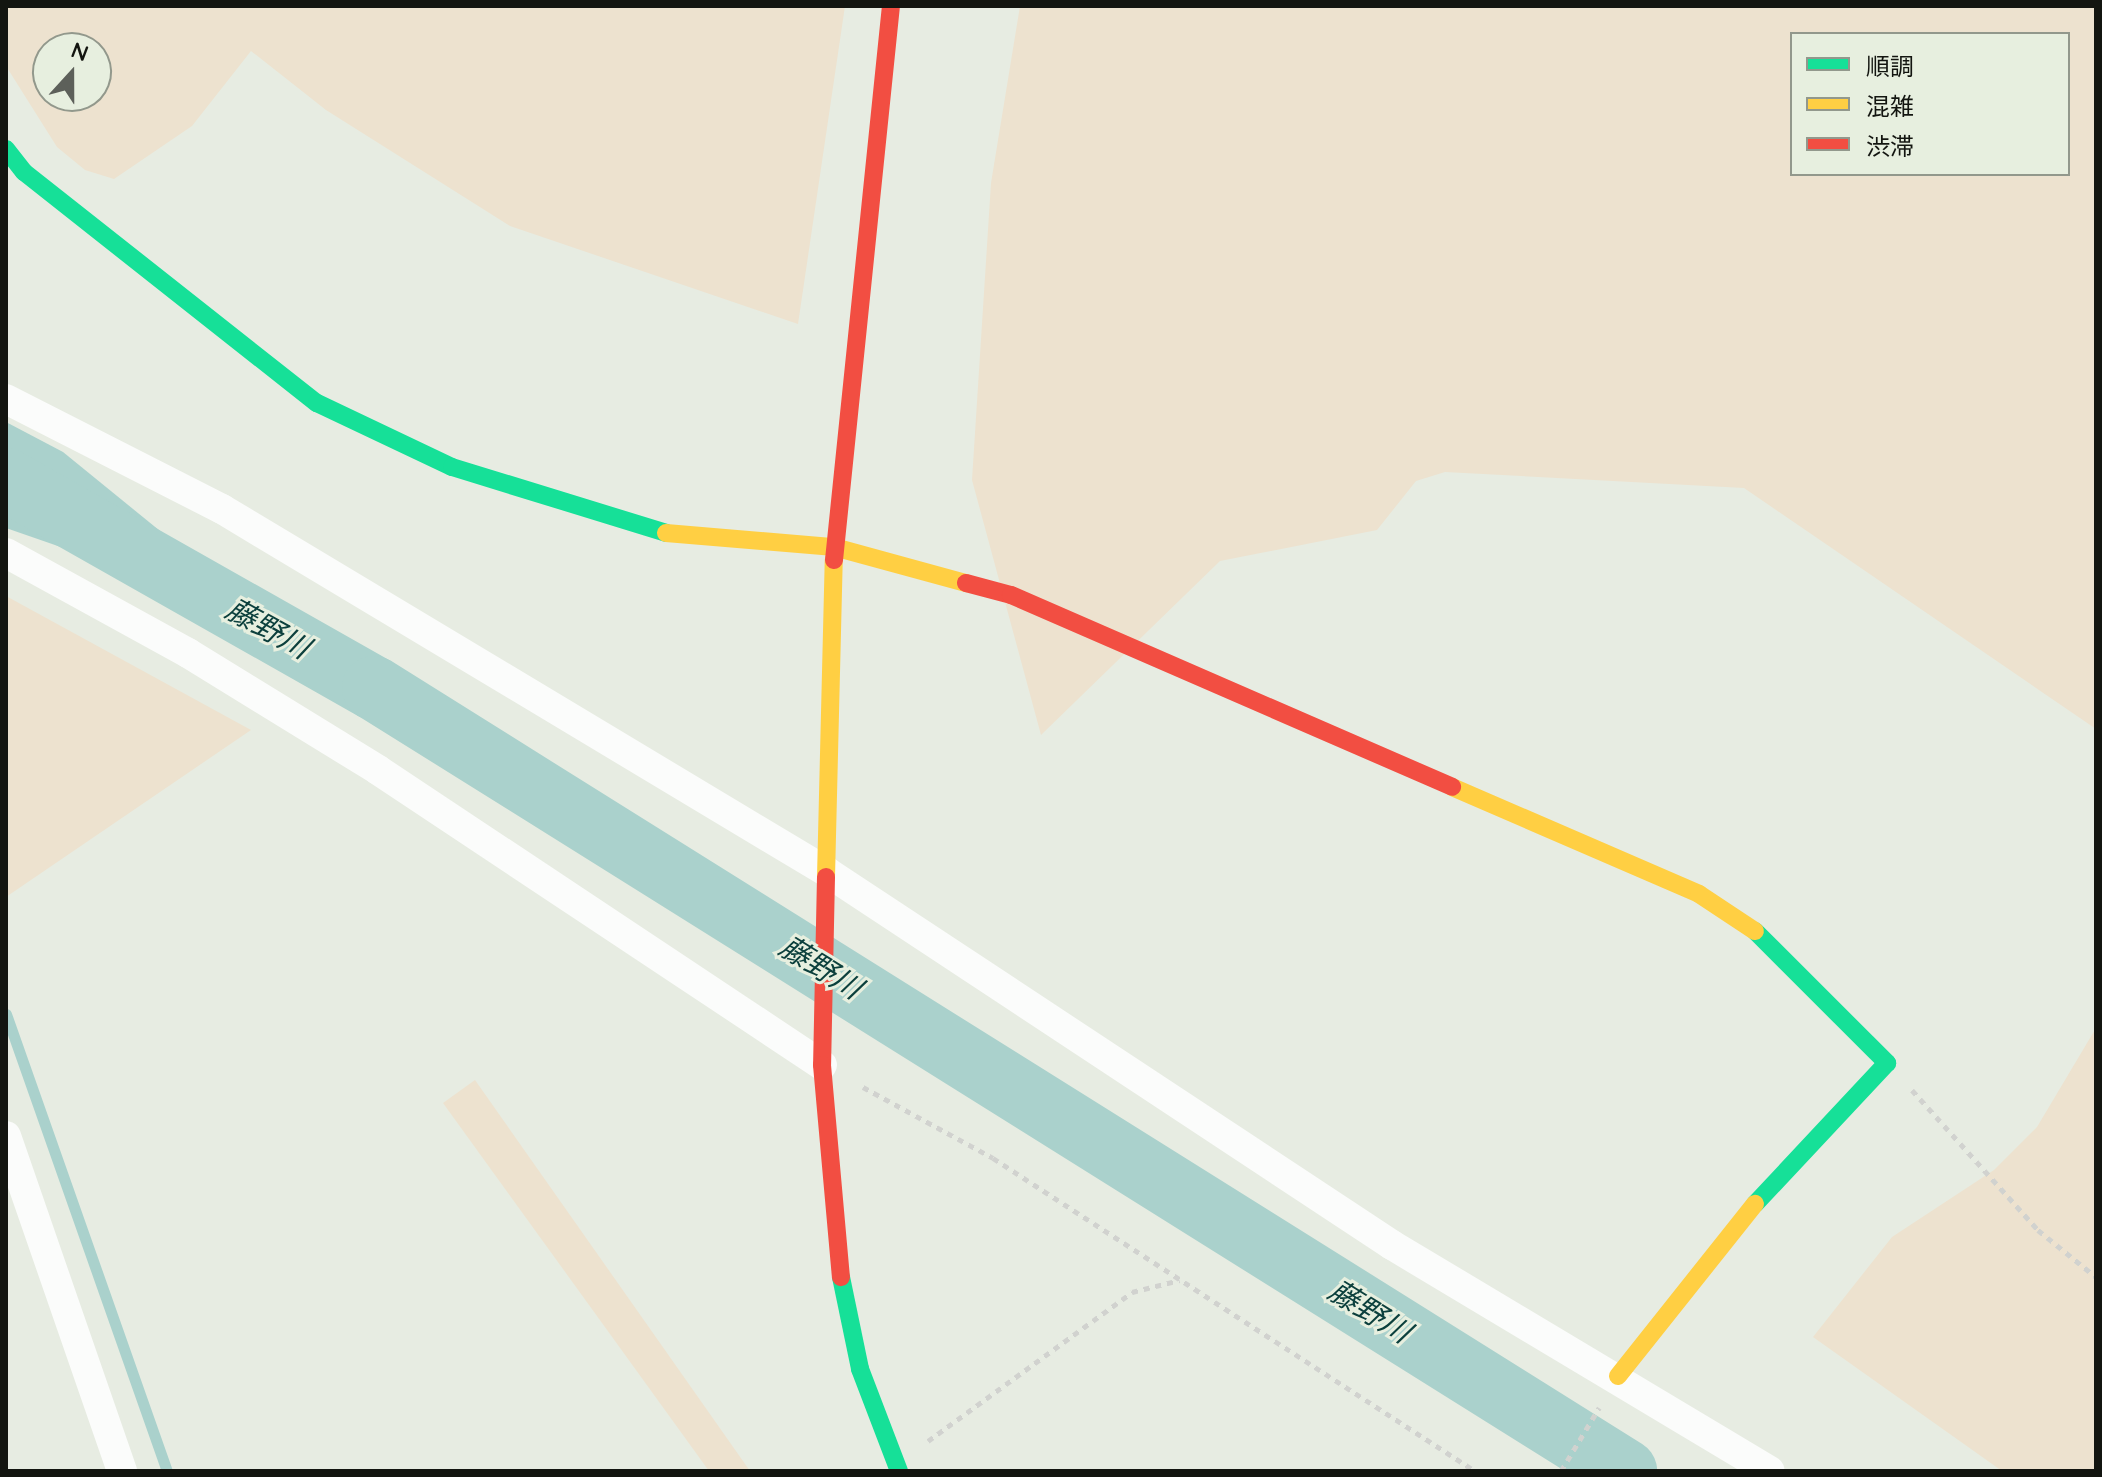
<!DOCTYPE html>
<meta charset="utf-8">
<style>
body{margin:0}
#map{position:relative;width:2102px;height:1477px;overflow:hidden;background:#e7ece2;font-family:Quicksand,"Noto Sans JP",sans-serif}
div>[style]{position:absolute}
.green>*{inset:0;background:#ede2cf}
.water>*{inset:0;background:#aad1cc}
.stream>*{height:11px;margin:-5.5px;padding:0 5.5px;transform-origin:5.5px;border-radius:5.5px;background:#aad1cc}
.river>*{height:64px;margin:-32px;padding:0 32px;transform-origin:32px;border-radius:32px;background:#aad1cc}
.path>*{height:5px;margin-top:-2.5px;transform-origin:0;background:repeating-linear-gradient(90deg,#d1d2cf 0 6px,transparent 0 12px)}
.street>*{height:30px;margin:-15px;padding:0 15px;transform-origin:15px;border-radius:15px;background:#fbfcfb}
.fast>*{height:18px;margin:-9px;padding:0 9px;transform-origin:9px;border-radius:9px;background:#16e098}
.slow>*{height:18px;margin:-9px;padding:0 9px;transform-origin:9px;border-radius:9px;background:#ffcf43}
.jam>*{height:18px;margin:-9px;padding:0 9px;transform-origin:9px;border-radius:9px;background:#f24e42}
span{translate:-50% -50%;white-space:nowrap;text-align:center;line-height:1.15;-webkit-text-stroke:6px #e7efdf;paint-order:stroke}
.water-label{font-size:30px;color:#0c403d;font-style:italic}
.frame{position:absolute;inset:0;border:8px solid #131510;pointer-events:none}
.legend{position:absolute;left:1790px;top:32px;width:280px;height:144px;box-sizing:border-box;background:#e7efdf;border:2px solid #92988c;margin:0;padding:10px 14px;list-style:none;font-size:24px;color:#131510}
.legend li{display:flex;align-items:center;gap:16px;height:40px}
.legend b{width:40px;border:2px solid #92988c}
.north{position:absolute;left:32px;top:32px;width:80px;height:80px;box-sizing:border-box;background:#e7efdf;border:2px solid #92988c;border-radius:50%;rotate:21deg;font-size:22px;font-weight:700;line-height:32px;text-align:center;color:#131510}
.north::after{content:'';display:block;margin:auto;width:28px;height:36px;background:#5d605a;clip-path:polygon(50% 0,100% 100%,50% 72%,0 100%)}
</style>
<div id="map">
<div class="green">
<div style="clip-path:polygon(evenodd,6px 6px,845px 6px,798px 324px,510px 226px,326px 110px,251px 51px,192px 126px,114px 179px,85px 170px,57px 147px,6px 66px,6px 6px,48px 48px,96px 48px,96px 96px,48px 96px,48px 48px)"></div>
<div style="clip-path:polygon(evenodd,1020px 6px,2096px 6px,2096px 729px,1744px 488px,1445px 472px,1416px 481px,1377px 530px,1220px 561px,1041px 735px,972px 480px,991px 183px,1020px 6px,1792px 34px,2068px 34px,2068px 174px,1792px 174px,1792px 34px)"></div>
<div style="clip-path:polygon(6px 596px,251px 730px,6px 897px)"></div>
<div style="clip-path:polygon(2096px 1028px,2096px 1471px,2002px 1471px,1813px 1337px,1892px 1237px,1994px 1170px,2037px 1127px)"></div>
<div style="clip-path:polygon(475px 1080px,750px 1471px,709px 1471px,443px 1103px)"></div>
</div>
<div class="water">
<div style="clip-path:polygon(6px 422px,63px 452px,208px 570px,196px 594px,6px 528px)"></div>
</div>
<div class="stream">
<div style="left:6px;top:1014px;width:485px;rotate:70.6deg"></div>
</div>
<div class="river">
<div style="left:6px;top:480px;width:423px;rotate:29.5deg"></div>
<div style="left:374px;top:688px;width:1476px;rotate:32.04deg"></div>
</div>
<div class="path">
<div style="left:863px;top:1087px;width:148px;rotate:28.6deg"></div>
<div style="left:993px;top:1158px;width:575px;rotate:33deg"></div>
<div style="left:1912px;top:1090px;width:188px;rotate:48deg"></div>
<div style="left:2038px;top:1230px;width:75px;rotate:39deg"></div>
<div style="left:928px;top:1441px;width:253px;rotate:-36.1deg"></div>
<div style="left:1132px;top:1292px;width:49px;rotate:-14deg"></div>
<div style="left:1561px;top:1471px;width:74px;rotate:-58.9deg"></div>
</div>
<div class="street">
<div style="left:6px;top:399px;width:242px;rotate:27deg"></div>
<div style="left:222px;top:509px;width:706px;rotate:30.96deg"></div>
<div style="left:827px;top:872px;width:677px;rotate:33.43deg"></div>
<div style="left:1392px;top:1245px;width:440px;rotate:30.9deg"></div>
<div style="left:6px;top:553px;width:208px;rotate:28.8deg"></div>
<div style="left:188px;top:653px;width:223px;rotate:31.6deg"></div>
<div style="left:378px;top:770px;width:533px;rotate:33.6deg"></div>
<div style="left:6px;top:1136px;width:355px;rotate:70.9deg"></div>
</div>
<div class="fast">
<div style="left:6px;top:149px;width:29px;rotate:52deg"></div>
<div style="left:24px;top:172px;width:373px;rotate:38.3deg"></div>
<div style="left:317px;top:403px;width:149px;rotate:25.4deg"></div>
<div style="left:452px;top:467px;width:224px;rotate:17.1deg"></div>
<div style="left:1755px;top:931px;width:187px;rotate:45deg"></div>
<div style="left:1887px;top:1063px;width:193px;rotate:133.1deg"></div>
<div style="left:841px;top:1277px;width:94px;rotate:78.3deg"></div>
<div style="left:860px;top:1369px;width:109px;rotate:69.1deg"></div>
</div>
<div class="slow">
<div style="left:666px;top:533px;width:169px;rotate:4.8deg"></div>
<div style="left:834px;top:547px;width:137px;rotate:15.3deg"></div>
<div style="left:1452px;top:787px;width:269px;rotate:23.4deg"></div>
<div style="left:1699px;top:894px;width:67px;rotate:33.5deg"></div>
<div style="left:826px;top:877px;width:317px;rotate:-88.6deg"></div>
<div style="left:1618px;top:1376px;width:220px;rotate:-51.5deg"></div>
</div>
<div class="jam">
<div style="left:834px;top:560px;width:557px;rotate:-84.13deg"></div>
<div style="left:966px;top:583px;width:47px;rotate:14.9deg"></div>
<div style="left:1011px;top:595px;width:481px;rotate:23.5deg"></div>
<div style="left:826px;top:877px;width:188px;rotate:91.2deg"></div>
<div style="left:822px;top:1065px;width:213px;rotate:84.9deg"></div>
</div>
<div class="water-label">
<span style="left:268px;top:628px;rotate:29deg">藤野川</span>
<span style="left:821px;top:967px;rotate:32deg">藤野川</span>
<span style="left:1370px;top:1311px;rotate:32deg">藤野川</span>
</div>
<div class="frame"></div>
<ul class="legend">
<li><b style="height:10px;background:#16e098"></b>順調</li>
<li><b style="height:10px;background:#ffcf43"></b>混雑</li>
<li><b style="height:10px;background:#f24e42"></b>渋滞</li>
</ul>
<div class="north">N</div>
</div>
